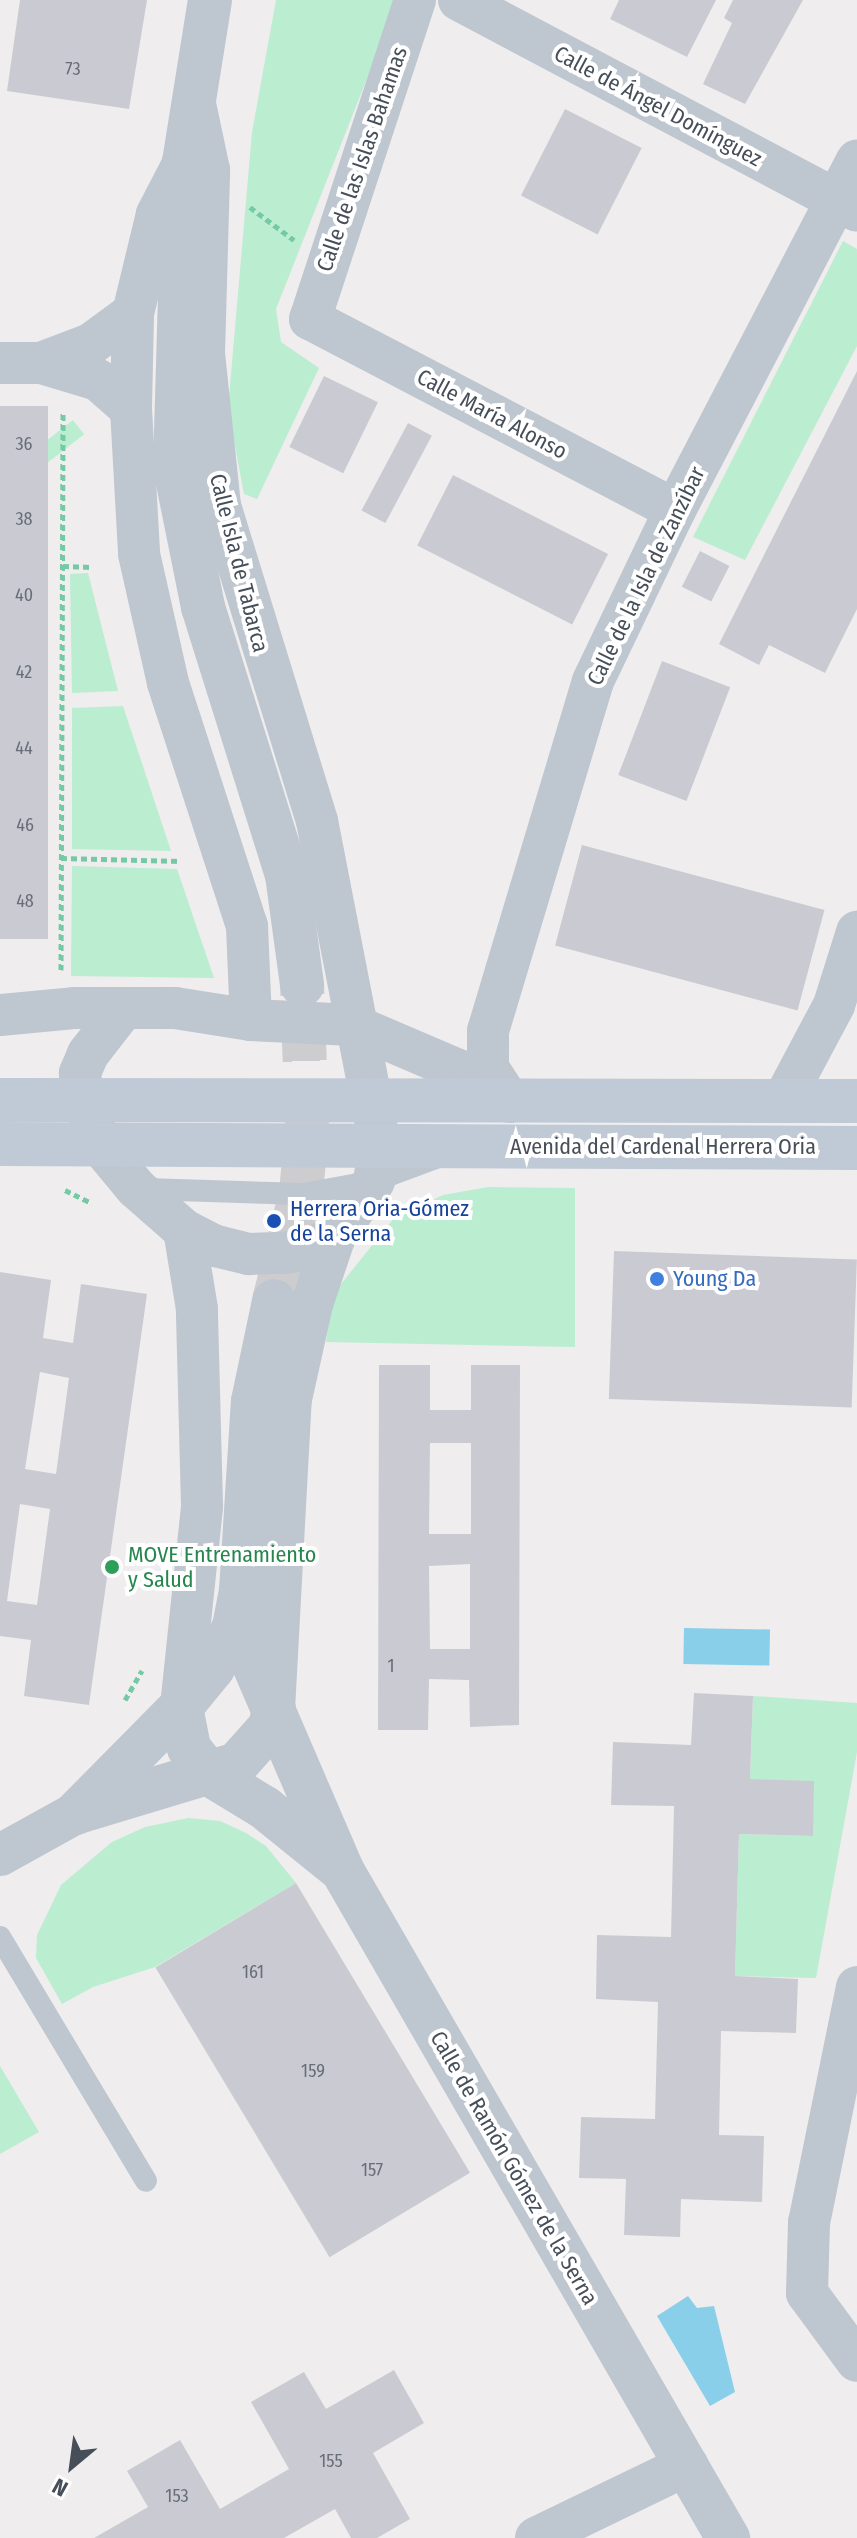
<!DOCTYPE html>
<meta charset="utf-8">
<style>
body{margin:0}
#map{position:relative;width:857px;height:2538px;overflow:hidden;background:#efeded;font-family:"Fira Sans Condensed",sans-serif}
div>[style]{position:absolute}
.green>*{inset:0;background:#bbedd1;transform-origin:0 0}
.water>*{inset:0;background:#89cfe9;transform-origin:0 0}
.building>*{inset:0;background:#cacbd2;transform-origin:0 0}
.tertiary-tunnel>*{height:44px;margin-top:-22px;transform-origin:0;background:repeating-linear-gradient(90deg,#cdcdcf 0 44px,transparent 0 66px)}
.path>*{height:5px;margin-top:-2.5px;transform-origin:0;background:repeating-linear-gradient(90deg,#75caa5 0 6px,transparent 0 10px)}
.service>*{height:22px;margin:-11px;padding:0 11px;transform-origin:11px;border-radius:11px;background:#bec6cf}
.minor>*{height:42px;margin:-21px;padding:0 21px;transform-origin:21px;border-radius:21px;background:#bec6cf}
.tertiary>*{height:44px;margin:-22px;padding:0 22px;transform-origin:22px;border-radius:22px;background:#bec6cf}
.secondary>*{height:44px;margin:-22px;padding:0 22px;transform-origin:22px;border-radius:22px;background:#c0c9d6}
.dots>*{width:22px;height:22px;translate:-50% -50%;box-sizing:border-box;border:4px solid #fff;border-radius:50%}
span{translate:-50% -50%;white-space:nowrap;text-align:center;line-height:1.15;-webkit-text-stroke:8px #fff;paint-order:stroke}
.number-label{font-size:18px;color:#676e77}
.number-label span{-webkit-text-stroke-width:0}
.street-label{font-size:22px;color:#464f59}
.transit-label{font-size:22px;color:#164399}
.left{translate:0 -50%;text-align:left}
.shop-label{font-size:22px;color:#366cbe}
.leisure-label{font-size:22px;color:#27864d}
.north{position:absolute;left:32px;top:2426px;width:80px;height:80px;-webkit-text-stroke:6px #fff;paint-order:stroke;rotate:209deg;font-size:22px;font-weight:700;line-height:32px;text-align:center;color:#464f59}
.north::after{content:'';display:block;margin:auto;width:28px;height:36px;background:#464f59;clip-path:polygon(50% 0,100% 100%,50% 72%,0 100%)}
</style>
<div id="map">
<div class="green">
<div style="clip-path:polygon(276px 0,398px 0,276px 309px,281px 342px,319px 368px,257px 499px,244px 494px,228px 409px,252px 132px)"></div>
<div style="clip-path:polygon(843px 241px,857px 249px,857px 346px,745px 560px,693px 537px)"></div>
<div style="left:73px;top:420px;width:18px;height:139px;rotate:52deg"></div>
<div style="clip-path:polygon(88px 573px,118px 691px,72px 693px,70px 574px)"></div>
<div style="clip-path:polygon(123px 706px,171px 851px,72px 849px,72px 708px)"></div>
<div style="clip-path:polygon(72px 866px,177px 869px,214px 978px,71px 976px)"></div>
<div style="clip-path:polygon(488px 1187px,575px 1188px,575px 1347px,326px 1342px,333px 1294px,394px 1218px,443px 1195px)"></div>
<div style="clip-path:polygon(753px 1696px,857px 1703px,857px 1752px,816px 1978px,735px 1976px,739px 1834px,813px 1836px,750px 1779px)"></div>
<div style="clip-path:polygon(188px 1818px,220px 1821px,246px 1833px,266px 1846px,296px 1883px,155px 1967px,93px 1987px,62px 2004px,36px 1958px,37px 1935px,61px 1885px,112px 1842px,145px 1827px)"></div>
<div style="clip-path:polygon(0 2066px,39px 2132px,0 2154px)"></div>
</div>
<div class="water">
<div style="left:684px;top:1628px;width:86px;height:36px;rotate:1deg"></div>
<div style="clip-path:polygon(688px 2296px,697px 2308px,714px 2306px,735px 2392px,710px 2406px,657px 2316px)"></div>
</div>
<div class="building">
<div style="clip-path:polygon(20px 0,147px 0,129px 109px,7px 91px)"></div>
<div style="clip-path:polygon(619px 0,716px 0,687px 57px,610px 19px)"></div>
<div style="clip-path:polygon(733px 0,803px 0,745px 104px,703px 84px,732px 23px,724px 18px)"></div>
<div style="left:565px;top:109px;width:86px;height:97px;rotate:27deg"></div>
<div style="clip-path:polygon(857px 371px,857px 609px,825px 673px,769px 645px,759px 665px,719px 644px)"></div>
<div style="left:324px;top:376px;width:60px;height:79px;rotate:26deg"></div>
<div style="left:0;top:406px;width:48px;height:533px"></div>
<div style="left:408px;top:423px;width:27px;height:99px;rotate:28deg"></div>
<div style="left:453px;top:475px;width:174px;height:79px;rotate:27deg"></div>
<div style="left:700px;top:551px;width:33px;height:40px;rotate:27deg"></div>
<div style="left:662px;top:661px;width:73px;height:122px;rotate:21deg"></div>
<div style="left:582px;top:845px;width:251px;height:104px;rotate:15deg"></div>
<div style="left:614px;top:1251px;width:243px;height:148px;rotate:2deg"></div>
<div style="clip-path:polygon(evenodd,0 1272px,51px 1280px,43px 1338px,73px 1343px,81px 1284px,147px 1294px,89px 1705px,24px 1696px,31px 1640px,0 1636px,0 1272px,40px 1372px,69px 1378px,56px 1474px,25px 1469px,40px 1372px,0 1272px,20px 1504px,50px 1509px,37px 1605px,7px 1601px,20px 1504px)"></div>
<div style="clip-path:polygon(evenodd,379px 1365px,430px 1365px,430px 1410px,471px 1410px,471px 1365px,520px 1365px,519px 1725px,470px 1727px,469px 1680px,429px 1679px,428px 1730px,378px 1730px,379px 1365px,430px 1443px,471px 1443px,471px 1534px,429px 1534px,430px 1443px,379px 1365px,470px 1564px,470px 1649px,430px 1649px,429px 1566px,470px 1564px)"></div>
<div style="clip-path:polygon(694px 1693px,753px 1696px,750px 1779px,814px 1781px,813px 1836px,739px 1834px,735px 1976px,798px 1979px,796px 2033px,721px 2031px,719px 2135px,764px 2136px,762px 2202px,681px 2199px,680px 2237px,624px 2235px,626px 2179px,579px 2178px,581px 2117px,655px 2119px,658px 2002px,596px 1999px,597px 1935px,671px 1937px,674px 1806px,611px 1805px,613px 1742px,691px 1745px)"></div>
<div style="left:296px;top:1883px;width:338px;height:164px;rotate:59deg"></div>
<div style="clip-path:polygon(394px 2370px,424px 2423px,373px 2453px,410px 2519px,377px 2538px,351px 2538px,335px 2509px,284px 2538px,94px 2538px,148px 2507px,127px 2471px,180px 2440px,220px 2509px,289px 2469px,251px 2402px,304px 2372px,326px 2409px)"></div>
</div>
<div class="tertiary-tunnel">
<div style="left:274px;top:1301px;width:111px;rotate:-76deg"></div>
<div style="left:301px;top:1193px;width:66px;rotate:-84.8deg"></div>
<div style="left:307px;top:1127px;width:142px;rotate:-92deg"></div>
</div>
<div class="path">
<div style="left:250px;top:207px;width:55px;rotate:36.9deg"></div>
<div style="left:63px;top:566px;width:30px;rotate:2deg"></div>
<div style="left:61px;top:858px;width:120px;rotate:1.4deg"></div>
<div style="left:61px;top:970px;width:558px;rotate:-89.79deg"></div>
<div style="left:65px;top:1190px;width:30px;rotate:26deg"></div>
<div style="left:125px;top:1700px;width:34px;rotate:-60deg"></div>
</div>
<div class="service">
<div style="left:145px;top:1189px;width:159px;rotate:1.8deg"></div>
<div style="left:304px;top:1194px;width:71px;rotate:-10.5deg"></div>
<div style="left:374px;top:1181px;width:66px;rotate:-20.4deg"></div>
<div style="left:0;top:1937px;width:284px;rotate:59.1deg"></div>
</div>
<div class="minor">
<div style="left:415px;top:0;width:336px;rotate:108.2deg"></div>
<div style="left:310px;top:319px;width:412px;rotate:27.6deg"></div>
<div style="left:459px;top:0;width:450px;rotate:27.9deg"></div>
<div style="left:184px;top:162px;width:59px;rotate:117.4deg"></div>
<div style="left:157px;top:214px;width:102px;rotate:103.6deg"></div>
<div style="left:133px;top:313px;width:96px;rotate:91.2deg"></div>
<div style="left:131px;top:409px;width:145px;rotate:86.8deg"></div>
<div style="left:139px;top:554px;width:132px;rotate:77.3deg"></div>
<div style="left:168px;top:683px;width:256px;rotate:72deg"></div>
<div style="left:247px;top:926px;width:94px;rotate:87.6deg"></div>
<div style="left:0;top:363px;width:41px"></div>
<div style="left:41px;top:363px;width:59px;rotate:16.6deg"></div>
<div style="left:98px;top:380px;width:44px;rotate:41.3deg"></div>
<div style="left:41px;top:363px;width:53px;rotate:-20.8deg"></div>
<div style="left:91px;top:344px;width:52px;rotate:-36.4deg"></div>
<div style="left:123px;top:1009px;width:57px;rotate:127.9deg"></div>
<div style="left:88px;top:1054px;width:21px;rotate:113deg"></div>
<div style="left:80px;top:1073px;width:27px;rotate:84deg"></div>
<div style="left:83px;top:1100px;width:51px;rotate:68deg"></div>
<div style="left:102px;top:1147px;width:53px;rotate:50.3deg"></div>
<div style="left:136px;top:1188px;width:64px;rotate:41.2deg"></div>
<div style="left:184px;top:1230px;width:36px;rotate:27deg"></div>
<div style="left:216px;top:1246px;width:34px;rotate:14deg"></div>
<div style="left:249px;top:1254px;width:34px;rotate:-2deg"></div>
<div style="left:283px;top:1253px;width:27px;rotate:-8deg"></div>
<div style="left:310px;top:1249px;width:28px;rotate:-27deg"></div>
<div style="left:335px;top:1236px;width:67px;rotate:-54.7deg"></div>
<div style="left:374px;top:1181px;width:36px;rotate:-81deg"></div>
<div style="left:380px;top:1145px;width:330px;rotate:-101deg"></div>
<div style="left:317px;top:821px;width:330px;rotate:-107.1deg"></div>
<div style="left:220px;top:506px;width:153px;rotate:-96deg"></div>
<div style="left:204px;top:354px;width:184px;rotate:-88.4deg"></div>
<div style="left:209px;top:170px;width:67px;rotate:-102deg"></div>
<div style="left:0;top:1015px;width:74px;rotate:-5.4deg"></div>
<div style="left:74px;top:1008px;width:101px"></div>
<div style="left:175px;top:1008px;width:77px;rotate:9deg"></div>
<div style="left:251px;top:1020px;width:102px;rotate:2.8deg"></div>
<div style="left:353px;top:1025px;width:114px;rotate:23.2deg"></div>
<div style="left:458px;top:1070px;width:57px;rotate:32deg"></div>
<div style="left:783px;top:1101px;width:109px;rotate:-62deg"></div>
<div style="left:834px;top:1005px;width:77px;rotate:-72.5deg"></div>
<div style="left:510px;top:1102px;width:40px;rotate:-122.9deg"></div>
<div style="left:488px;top:1068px;width:37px;rotate:-90deg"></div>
<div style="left:488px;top:1031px;width:365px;rotate:-73.3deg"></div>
<div style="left:593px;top:681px;width:190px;rotate:-64.4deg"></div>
<div style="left:675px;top:510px;width:394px;rotate:-62.5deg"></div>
<div style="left:181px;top:1707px;width:202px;rotate:-84deg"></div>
<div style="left:202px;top:1506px;width:197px;rotate:-91.5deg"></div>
<div style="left:197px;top:1309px;width:80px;rotate:-99.3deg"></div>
<div style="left:274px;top:1709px;width:310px;rotate:-86.9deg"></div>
<div style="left:291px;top:1399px;width:97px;rotate:-77.5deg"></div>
<div style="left:312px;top:1304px;width:72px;rotate:-71.3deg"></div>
<div style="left:0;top:1855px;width:87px;rotate:-28.9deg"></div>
<div style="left:857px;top:1987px;width:240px;rotate:101.5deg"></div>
<div style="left:809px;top:2222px;width:71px;rotate:91.6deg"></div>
<div style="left:807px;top:2293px;width:84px;rotate:53.7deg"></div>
<div style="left:536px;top:2538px;width:168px;rotate:-25.8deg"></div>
</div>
<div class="tertiary">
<div style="left:210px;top:0;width:164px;rotate:99.1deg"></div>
<div style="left:184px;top:162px;width:306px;rotate:91.7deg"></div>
<div style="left:175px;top:468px;width:142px;rotate:78.6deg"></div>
<div style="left:203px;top:607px;width:281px;rotate:72.6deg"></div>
<div style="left:287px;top:875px;width:111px;rotate:82.2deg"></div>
<div style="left:241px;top:1591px;width:58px;rotate:84.1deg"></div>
<div style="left:247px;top:1649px;width:241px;rotate:66.7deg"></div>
<div style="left:342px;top:1870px;width:772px;rotate:59.98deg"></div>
<div style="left:181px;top:1707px;width:42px;rotate:79deg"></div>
<div style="left:189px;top:1748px;width:33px;rotate:52deg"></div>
<div style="left:209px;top:1774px;width:66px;rotate:31.3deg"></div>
<div style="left:265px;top:1808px;width:92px;rotate:38.9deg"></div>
<div style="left:78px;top:1812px;width:166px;rotate:-16.8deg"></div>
<div style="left:237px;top:1764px;width:50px;rotate:-48.3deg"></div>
<div style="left:270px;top:1727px;width:18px;rotate:-77deg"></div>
<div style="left:76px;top:1813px;width:149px;rotate:-45.3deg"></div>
<div style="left:181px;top:1707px;width:50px;rotate:-50.6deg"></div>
<div style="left:213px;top:1668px;width:46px;rotate:-62.9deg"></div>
<div style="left:234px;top:1627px;width:37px;rotate:-79deg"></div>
<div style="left:241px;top:1591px;width:190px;rotate:-86.4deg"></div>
<div style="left:253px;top:1401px;width:102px;rotate:-78.1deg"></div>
</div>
<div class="secondary">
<div style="left:0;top:1100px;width:857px;rotate:0.07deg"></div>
<div style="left:0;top:1144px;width:857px;rotate:0.27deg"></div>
</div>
<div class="dots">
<div style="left:274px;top:1221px;background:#1a4fb4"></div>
<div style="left:657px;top:1279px;background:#3f7fe0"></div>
<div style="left:112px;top:1567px;background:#2e9e5b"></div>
</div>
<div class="number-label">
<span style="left:73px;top:69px">73</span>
<span style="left:24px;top:444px">36</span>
<span style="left:24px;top:519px">38</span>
<span style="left:24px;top:595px">40</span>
<span style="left:24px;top:672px">42</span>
<span style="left:24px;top:748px">44</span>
<span style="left:25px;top:825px">46</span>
<span style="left:25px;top:901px">48</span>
<span style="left:391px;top:1666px">1</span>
<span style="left:253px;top:1972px">161</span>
<span style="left:313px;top:2071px">159</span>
<span style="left:372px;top:2170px">157</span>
<span style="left:331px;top:2461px">155</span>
<span style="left:177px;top:2496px">153</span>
</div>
<div class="street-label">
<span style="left:658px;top:106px;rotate:28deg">Calle de Ángel Domínguez</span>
<span style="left:362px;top:159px;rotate:-71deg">Calle de las Islas Bahamas</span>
<span style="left:492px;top:414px;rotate:28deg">Calle María Alonso</span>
<span style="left:239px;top:563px;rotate:76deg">Calle Isla de Tabarca</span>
<span style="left:646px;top:576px;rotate:-64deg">Calle de la Isla de Zanzíbar</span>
<span style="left:663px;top:1147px">Avenida del Cardenal Herrera Oria</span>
<span style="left:514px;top:2168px;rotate:60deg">Calle de Ramón Gómez de la Serna</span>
</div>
<div class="transit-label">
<span class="left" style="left:290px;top:1221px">Herrera Oria-Gómez<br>de la Serna</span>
</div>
<div class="shop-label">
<span class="left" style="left:673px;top:1279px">Young Da</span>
</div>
<div class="leisure-label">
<span class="left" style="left:128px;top:1567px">MOVE Entrenamiento<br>y Salud</span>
</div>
<div class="north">N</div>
</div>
